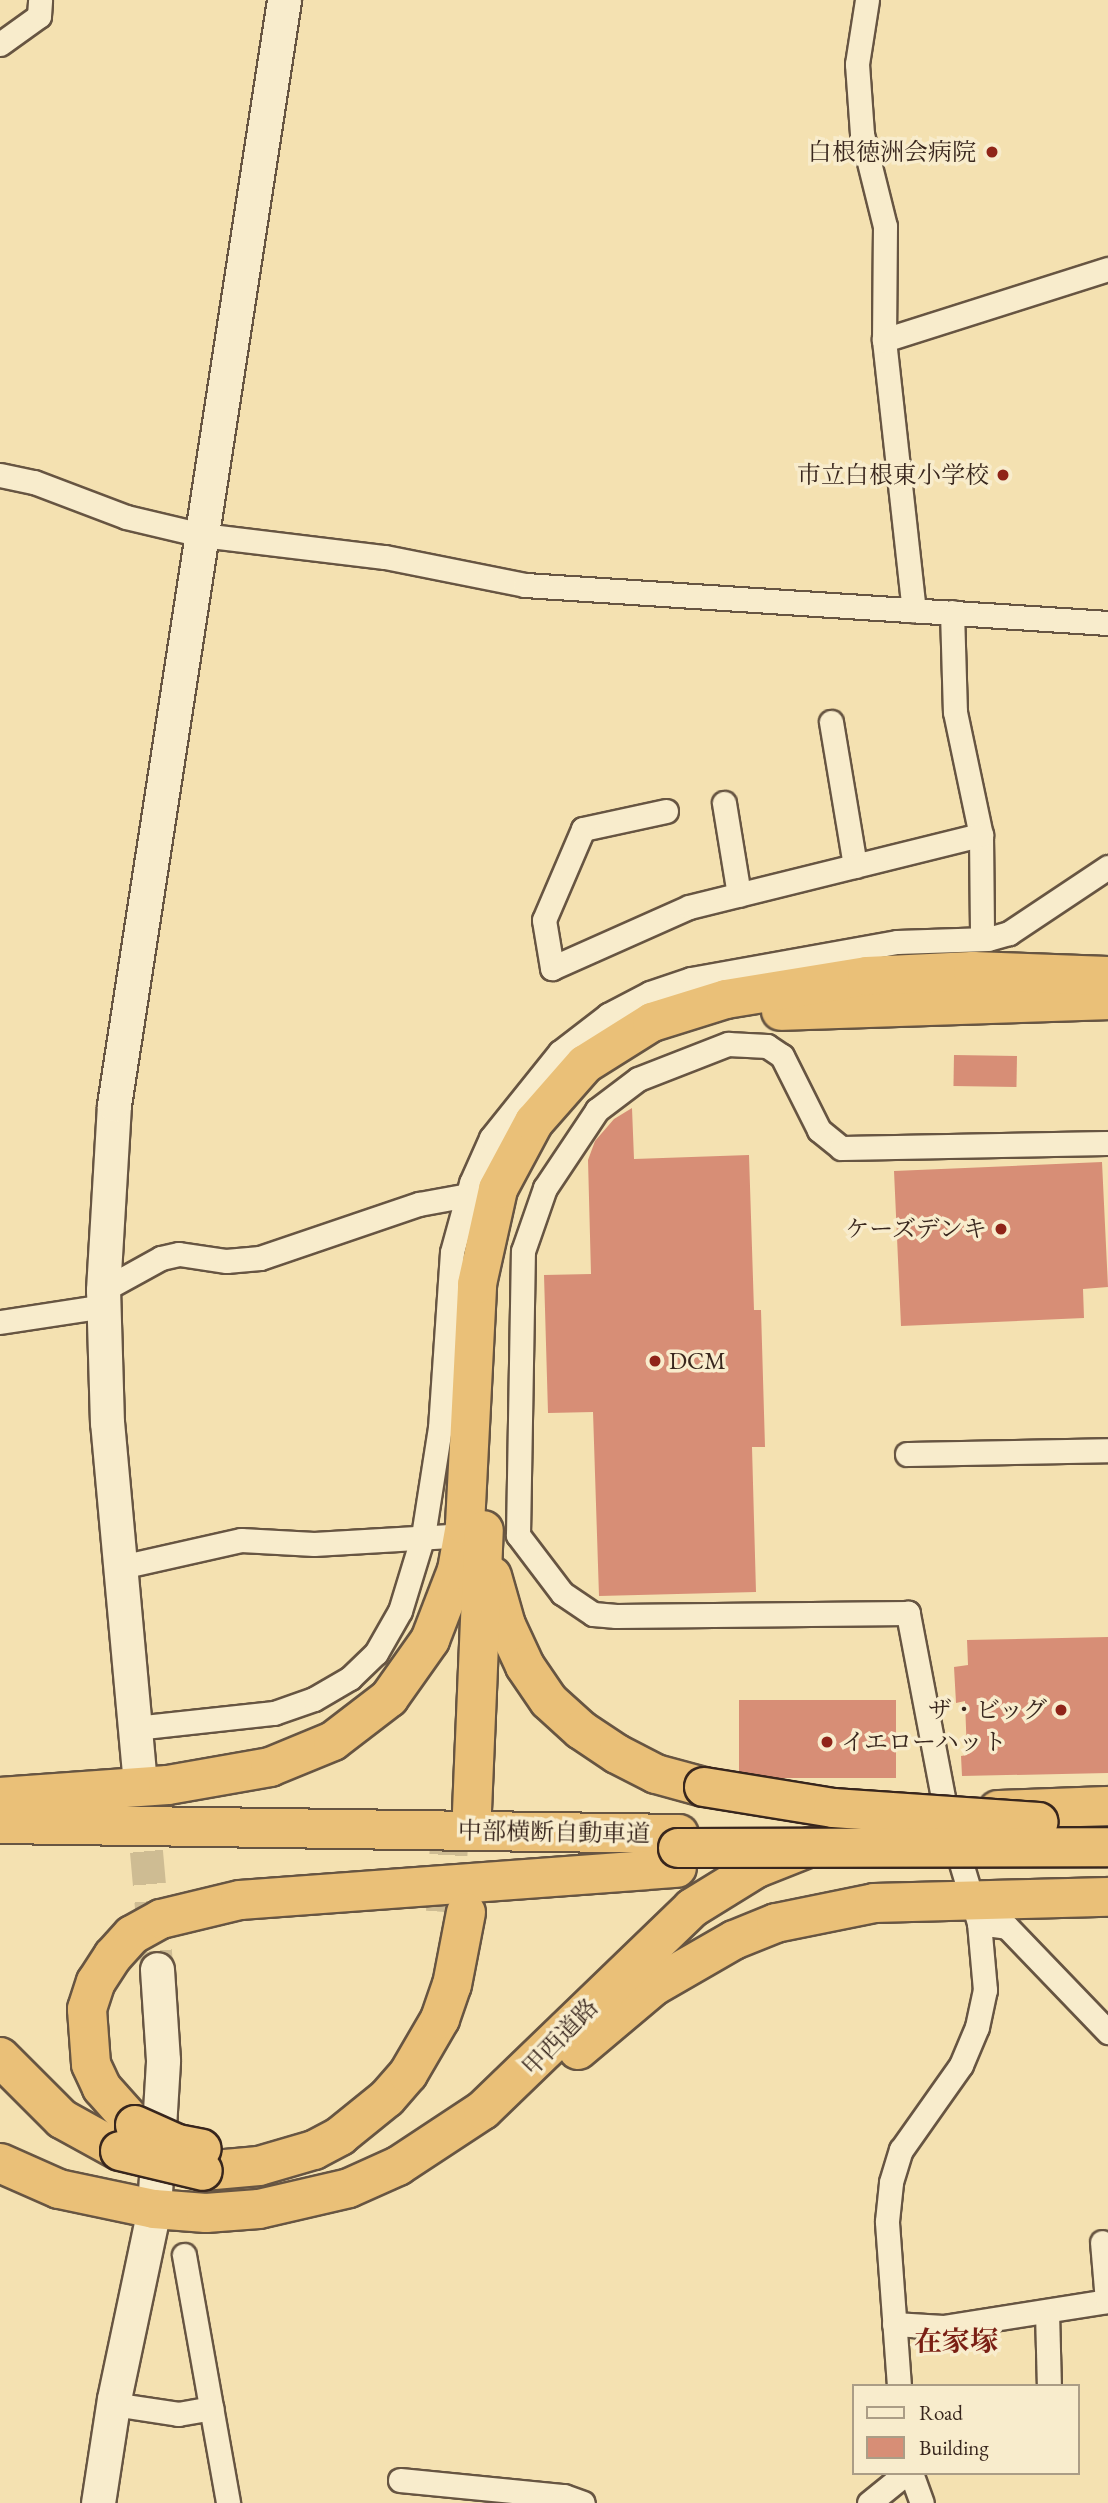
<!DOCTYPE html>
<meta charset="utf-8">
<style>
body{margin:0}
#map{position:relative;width:1108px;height:2503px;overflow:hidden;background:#f4e1b1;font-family:"EB Garamond","Noto Serif JP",serif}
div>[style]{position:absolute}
.building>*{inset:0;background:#d78e76;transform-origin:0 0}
.secondary-tunnel>*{height:33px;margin-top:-16.5px;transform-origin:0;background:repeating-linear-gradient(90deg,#cebc93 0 33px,transparent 0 50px)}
.highway-tunnel>*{height:38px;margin-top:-19px;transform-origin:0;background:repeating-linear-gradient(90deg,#cebc93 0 38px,transparent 0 57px)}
.roads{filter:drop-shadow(2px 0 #675542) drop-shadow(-2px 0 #675542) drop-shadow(0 2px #675542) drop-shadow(0 -2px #675542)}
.street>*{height:23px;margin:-11.5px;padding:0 11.5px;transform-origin:11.5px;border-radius:11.5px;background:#f8eccc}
.secondary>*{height:33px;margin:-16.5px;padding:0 16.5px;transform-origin:16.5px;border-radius:16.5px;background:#f8eccc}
.highway>*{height:38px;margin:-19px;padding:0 19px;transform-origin:19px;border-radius:19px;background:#eac078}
.bridges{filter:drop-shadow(2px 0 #38261d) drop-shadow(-2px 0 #38261d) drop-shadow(0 2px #38261d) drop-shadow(0 -2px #38261d)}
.highway-bridge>*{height:38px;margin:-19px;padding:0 19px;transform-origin:19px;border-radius:19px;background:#eac078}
.dots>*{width:19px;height:19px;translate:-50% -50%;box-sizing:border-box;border:4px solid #f8eccc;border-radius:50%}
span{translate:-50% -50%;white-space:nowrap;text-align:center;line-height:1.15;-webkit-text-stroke:7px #f8eccc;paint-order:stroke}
.poi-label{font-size:24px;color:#38261d}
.right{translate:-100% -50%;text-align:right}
.left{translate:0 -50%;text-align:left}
.street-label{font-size:24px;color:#38261d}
.quarter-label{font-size:28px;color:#7a1f14;font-weight:700}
.legend{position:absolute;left:852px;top:2384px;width:228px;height:91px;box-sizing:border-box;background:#f8eccc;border:2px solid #ab9d86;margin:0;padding:9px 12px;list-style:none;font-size:21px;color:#38261d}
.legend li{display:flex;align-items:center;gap:14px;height:35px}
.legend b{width:35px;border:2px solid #ab9d86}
</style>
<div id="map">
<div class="building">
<div style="left:954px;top:1055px;width:63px;height:31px;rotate:1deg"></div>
<div style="clip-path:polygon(632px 1108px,634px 1159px,749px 1155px,754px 1310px,761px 1310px,765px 1447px,752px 1447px,756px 1592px,599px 1596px,593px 1412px,548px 1413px,544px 1275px,591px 1274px,588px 1160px,595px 1141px,614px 1119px)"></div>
<div style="clip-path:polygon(1102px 1162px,1108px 1287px,1083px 1289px,1084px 1318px,901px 1326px,894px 1171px)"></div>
<div style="clip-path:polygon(1108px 1637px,1108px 1773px,962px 1776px,961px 1756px,967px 1755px,965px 1701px,956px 1703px,954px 1667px,968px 1665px,967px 1640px)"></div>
<div style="left:896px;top:1700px;width:78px;height:157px;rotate:90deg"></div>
</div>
<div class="secondary-tunnel">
<div style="left:142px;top:1801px;width:169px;rotate:84.9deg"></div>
</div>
<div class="highway-tunnel">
<div style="left:445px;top:1912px;width:101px;rotate:-86.6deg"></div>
</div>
<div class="roads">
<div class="street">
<div style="left:867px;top:0;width:65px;rotate:98.9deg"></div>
<div style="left:857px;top:64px;width:70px;rotate:85.9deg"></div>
<div style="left:862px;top:134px;width:95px;rotate:76deg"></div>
<div style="left:885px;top:226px;width:114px;rotate:90.5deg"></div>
<div style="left:884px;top:340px;width:272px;rotate:83.7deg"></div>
<div style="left:0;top:44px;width:48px;rotate:-35.7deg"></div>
<div style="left:39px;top:16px;width:16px;rotate:-86deg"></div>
<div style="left:884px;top:340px;width:235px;rotate:-17.6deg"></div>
<div style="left:0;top:475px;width:35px;rotate:12deg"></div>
<div style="left:34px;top:482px;width:98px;rotate:20.8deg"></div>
<div style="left:126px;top:517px;width:78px;rotate:13.3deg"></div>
<div style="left:202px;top:535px;width:184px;rotate:6.9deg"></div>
<div style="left:385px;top:557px;width:143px;rotate:11.3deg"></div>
<div style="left:525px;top:585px;width:584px;rotate:3.73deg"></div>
<div style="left:952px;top:612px;width:100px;rotate:88.3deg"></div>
<div style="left:955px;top:712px;width:126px;rotate:78.1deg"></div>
<div style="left:981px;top:835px;width:104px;rotate:89.4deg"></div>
<div style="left:831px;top:722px;width:146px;rotate:80.5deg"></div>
<div style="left:724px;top:803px;width:93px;rotate:80.7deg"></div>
<div style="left:666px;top:811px;width:85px;rotate:167.8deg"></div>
<div style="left:583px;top:829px;width:99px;rotate:113.2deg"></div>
<div style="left:544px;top:920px;width:49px;rotate:80.5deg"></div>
<div style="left:552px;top:968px;width:150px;rotate:-24deg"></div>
<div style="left:689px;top:907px;width:301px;rotate:-13.9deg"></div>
<div style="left:103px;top:1290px;width:66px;rotate:-28.9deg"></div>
<div style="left:161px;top:1258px;width:18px;rotate:-13deg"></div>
<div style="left:179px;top:1254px;width:48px;rotate:8.5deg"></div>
<div style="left:226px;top:1261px;width:34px;rotate:-5deg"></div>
<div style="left:260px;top:1258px;width:168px;rotate:-18.8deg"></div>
<div style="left:419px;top:1204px;width:50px;rotate:-10.4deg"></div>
<div style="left:0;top:1322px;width:105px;rotate:-8.7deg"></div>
<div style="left:907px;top:1454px;width:201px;rotate:-1.1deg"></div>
<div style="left:121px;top:1567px;width:123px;rotate:-12.7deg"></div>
<div style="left:241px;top:1540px;width:73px;rotate:3.1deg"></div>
<div style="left:314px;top:1544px;width:136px;rotate:-3.4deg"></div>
<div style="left:135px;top:1728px;width:140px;rotate:-6.2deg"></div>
<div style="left:274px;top:1713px;width:42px;rotate:-19.3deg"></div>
<div style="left:314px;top:1699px;width:42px;rotate:-30.3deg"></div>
<div style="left:350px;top:1678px;width:36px;rotate:-44deg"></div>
<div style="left:376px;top:1653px;width:48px;rotate:-60.3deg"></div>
<div style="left:400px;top:1611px;width:78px;rotate:-73deg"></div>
<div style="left:423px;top:1536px;width:109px;rotate:-81.1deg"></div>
<div style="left:440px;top:1428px;width:176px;rotate:-86.1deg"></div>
<div style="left:452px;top:1252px;width:72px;rotate:-74.6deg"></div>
<div style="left:471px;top:1183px;width:49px;rotate:-66deg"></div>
<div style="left:491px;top:1138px;width:110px;rotate:-51.3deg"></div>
<div style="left:560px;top:1052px;width:61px;rotate:-37.6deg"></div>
<div style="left:608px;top:1015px;width:47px;rotate:-27.6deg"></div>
<div style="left:650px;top:993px;width:43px;rotate:-18.9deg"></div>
<div style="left:691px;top:979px;width:209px;rotate:-10.2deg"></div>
<div style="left:897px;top:942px;width:91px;rotate:-1.9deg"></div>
<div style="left:988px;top:939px;width:22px;rotate:-16deg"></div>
<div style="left:1009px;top:933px;width:119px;rotate:-33.7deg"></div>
<div style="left:979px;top:1923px;width:28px;rotate:8deg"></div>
<div style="left:1007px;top:1927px;width:146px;rotate:46.1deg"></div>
<div style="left:184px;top:2255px;width:252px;rotate:79.9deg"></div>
<div style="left:1047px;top:2312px;width:74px;rotate:88.5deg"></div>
<div style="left:894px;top:2324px;width:49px;rotate:3.5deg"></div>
<div style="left:943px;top:2327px;width:166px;rotate:-9deg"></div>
<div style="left:1107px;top:2301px;width:59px;rotate:-94.8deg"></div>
<div style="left:899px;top:2386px;width:165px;rotate:-94.2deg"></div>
<div style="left:887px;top:2221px;width:39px;rotate:-84deg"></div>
<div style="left:891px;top:2182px;width:34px;rotate:-73deg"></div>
<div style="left:901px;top:2150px;width:104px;rotate:-54.8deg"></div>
<div style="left:961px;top:2065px;width:41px;rotate:-67.2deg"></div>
<div style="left:977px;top:2027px;width:38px;rotate:-78deg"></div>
<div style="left:985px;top:1990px;width:67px;rotate:-95.1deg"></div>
<div style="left:979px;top:1923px;width:115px;rotate:-106.7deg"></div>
<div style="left:946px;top:1813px;width:204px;rotate:-100.8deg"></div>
<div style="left:908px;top:1613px;width:292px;rotate:179.4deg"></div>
<div style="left:616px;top:1616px;width:23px;rotate:-175deg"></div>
<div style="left:593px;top:1614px;width:37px;rotate:-146deg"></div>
<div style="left:562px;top:1593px;width:73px;rotate:-127.2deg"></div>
<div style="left:518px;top:1535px;width:284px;rotate:-89deg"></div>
<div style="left:523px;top:1251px;width:67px;rotate:-70.8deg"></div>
<div style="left:545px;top:1188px;width:94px;rotate:-56.3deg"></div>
<div style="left:597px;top:1110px;width:51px;rotate:-37.1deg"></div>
<div style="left:638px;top:1079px;width:97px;rotate:-21.3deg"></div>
<div style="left:728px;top:1044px;width:39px;rotate:3deg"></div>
<div style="left:767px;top:1046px;width:18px;rotate:34deg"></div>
<div style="left:782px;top:1056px;width:83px;rotate:63.4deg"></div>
<div style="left:819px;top:1130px;width:28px;rotate:39deg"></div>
<div style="left:841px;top:1148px;width:267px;rotate:-1.1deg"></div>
<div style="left:113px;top:2404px;width:66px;rotate:8.7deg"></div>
<div style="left:178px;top:2414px;width:34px;rotate:-10deg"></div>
<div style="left:911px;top:2473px;width:32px;rotate:70deg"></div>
<div style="left:400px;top:2480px;width:165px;rotate:5.6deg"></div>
<div style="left:564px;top:2496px;width:20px;rotate:20deg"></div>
<div style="left:869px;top:2503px;width:48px;rotate:-39deg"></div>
</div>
<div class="secondary">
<div style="left:139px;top:1773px;width:351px;rotate:-95.2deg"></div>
<div style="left:107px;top:1423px;width:133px;rotate:-91.7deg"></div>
<div style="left:103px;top:1290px;width:185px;rotate:-86.6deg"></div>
<div style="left:114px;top:1105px;width:1118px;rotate:-81.25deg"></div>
<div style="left:98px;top:2503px;width:105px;rotate:-81.3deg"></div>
<div style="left:114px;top:2399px;width:194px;rotate:-78.1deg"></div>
<div style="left:154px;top:2209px;width:149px;rotate:-86.5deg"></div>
<div style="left:163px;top:2060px;width:91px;rotate:-93.8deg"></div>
</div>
<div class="highway">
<div style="left:781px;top:1011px;width:327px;rotate:-1.9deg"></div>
<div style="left:492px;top:1576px;width:51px;rotate:74.1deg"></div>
<div style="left:506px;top:1625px;width:45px;rotate:65.1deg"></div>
<div style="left:525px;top:1666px;width:42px;rotate:55.6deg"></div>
<div style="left:549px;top:1701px;width:43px;rotate:42.2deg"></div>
<div style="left:581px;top:1730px;width:43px;rotate:33.7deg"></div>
<div style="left:617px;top:1754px;width:44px;rotate:27.1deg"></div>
<div style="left:656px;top:1774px;width:50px;rotate:15.2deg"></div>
<div style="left:0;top:1797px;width:168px;rotate:-4.1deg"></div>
<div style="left:168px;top:1785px;width:104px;rotate:-10deg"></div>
<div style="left:270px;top:1767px;width:68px;rotate:-22.4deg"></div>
<div style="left:333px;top:1741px;width:71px;rotate:-37.5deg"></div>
<div style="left:389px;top:1698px;width:71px;rotate:-54.7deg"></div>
<div style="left:430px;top:1640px;width:75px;rotate:-68.9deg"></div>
<div style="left:457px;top:1570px;width:46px;rotate:-79.9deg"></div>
<div style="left:465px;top:1525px;width:241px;rotate:-87.1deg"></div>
<div style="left:477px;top:1284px;width:97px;rotate:-77.5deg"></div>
<div style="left:498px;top:1189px;width:76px;rotate:-61.8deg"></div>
<div style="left:534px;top:1122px;width:77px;rotate:-48.7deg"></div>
<div style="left:585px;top:1064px;width:79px;rotate:-32.1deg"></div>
<div style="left:652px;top:1022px;width:77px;rotate:-17.3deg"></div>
<div style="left:726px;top:999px;width:143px;rotate:-9.3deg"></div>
<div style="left:867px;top:976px;width:106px;rotate:-2.7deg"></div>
<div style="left:973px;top:971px;width:135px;rotate:2.1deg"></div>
<div style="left:998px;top:1810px;width:110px;rotate:-2.1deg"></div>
<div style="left:472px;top:1811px;width:281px;rotate:-87.6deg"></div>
<div style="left:0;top:1824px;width:679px;rotate:0.84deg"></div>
<div style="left:578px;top:2050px;width:99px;rotate:-40.1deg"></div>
<div style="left:654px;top:1986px;width:92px;rotate:-29.9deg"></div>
<div style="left:734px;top:1940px;width:45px;rotate:-22deg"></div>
<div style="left:776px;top:1923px;width:100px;rotate:-11.5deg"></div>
<div style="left:874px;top:1903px;width:234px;rotate:-1.5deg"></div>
<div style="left:0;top:2057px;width:88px;rotate:45deg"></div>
<div style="left:62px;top:2119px;width:66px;rotate:28.9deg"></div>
<div style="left:135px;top:2125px;width:50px;rotate:-131.7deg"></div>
<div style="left:102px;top:2088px;width:26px;rotate:-115deg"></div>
<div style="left:91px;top:2064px;width:55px;rotate:-94.2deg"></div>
<div style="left:87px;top:2009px;width:28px;rotate:-72deg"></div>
<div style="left:96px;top:1982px;width:31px;rotate:-57deg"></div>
<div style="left:113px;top:1956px;width:28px;rotate:-48deg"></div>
<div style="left:132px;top:1935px;width:33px;rotate:-29deg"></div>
<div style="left:161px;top:1919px;width:81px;rotate:-13.5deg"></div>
<div style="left:240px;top:1900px;width:438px;rotate:-4.2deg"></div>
<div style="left:0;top:2163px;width:64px;rotate:23.8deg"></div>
<div style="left:59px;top:2189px;width:97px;rotate:11.9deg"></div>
<div style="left:154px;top:2209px;width:52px;rotate:4.4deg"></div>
<div style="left:206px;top:2213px;width:53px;rotate:-4.3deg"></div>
<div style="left:259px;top:2209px;width:92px;rotate:-13.1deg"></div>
<div style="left:349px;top:2188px;width:54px;rotate:-24.2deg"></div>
<div style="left:398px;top:2166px;width:102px;rotate:-33.4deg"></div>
<div style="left:483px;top:2110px;width:291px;rotate:-44deg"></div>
<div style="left:692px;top:1908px;width:76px;rotate:-31.6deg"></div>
<div style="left:757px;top:1868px;width:57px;rotate:-21.6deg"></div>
<div style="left:203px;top:2171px;width:56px;rotate:-5.1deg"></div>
<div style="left:259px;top:2166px;width:57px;rotate:-16.2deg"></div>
<div style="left:314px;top:2150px;width:30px;rotate:-28deg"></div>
<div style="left:340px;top:2136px;width:60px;rotate:-39deg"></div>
<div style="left:387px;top:2098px;width:32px;rotate:-49deg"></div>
<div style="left:408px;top:2074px;width:64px;rotate:-59.8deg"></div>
<div style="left:440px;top:2019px;width:36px;rotate:-71deg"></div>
<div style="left:452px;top:1985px;width:74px;rotate:-79.1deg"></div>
</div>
</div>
<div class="bridges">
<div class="highway-bridge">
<div style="left:704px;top:1787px;width:131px;rotate:9.2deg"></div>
<div style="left:833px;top:1808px;width:206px;rotate:3.9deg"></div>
<div style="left:678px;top:1848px;width:430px;rotate:-0.1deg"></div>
<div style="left:135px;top:2125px;width:46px;rotate:24.3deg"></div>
<div style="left:177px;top:2144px;width:25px;rotate:11deg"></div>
<div style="left:120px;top:2151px;width:85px;rotate:13.5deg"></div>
</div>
</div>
<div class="dots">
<div style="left:992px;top:152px;background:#8f2418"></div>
<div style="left:1003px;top:475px;background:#8f2418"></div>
<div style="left:1001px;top:1229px;background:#8f2418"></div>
<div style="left:655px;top:1361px;background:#8f2418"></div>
<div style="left:1061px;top:1710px;background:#8f2418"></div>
<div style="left:827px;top:1742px;background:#8f2418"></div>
</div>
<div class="poi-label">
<span class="right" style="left:976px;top:152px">白根徳洲会病院</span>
<span class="right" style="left:989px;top:475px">市立白根東小学校</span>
<span class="right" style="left:987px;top:1229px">ケーズデンキ</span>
<span class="left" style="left:669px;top:1361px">DCM</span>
<span class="right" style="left:1047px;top:1710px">ザ・ビッグ</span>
<span class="left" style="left:841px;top:1742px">イエローハット</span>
</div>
<div class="street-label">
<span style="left:554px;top:1832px;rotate:1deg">中部横断自動車道</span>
<span style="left:560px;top:2037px;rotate:-46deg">甲西道路</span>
</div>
<div class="quarter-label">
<span style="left:956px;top:2341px">在家塚</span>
</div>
<ul class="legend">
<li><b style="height:9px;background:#f8eccc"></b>Road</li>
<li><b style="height:19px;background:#d78e76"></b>Building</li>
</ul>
</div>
